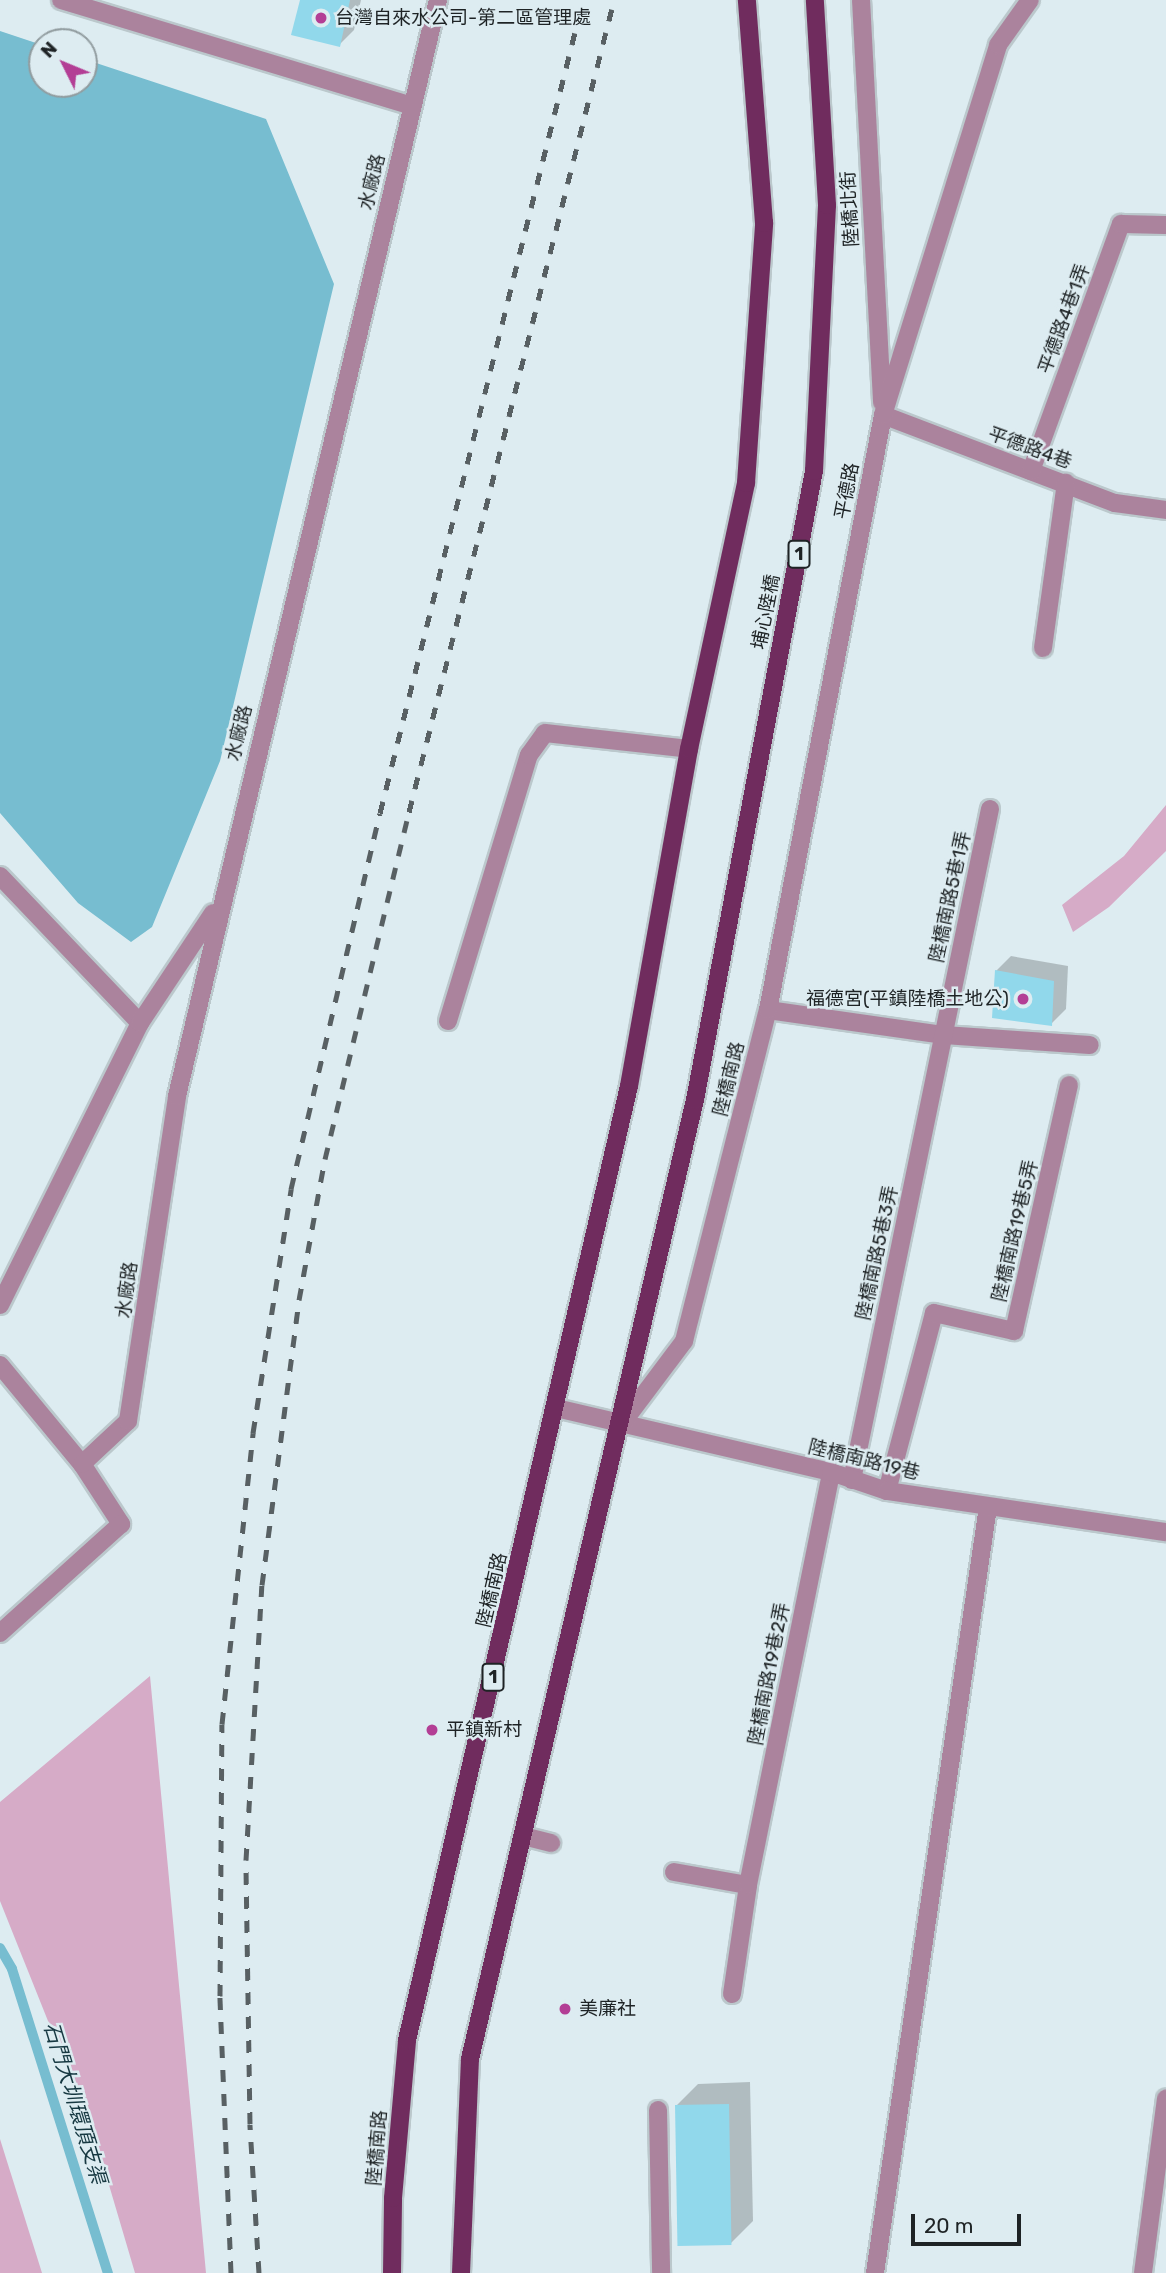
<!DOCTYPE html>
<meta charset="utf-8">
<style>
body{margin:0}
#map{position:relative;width:1166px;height:2273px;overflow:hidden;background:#ddecf1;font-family:Rubik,"Noto Sans TC",sans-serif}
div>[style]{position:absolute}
.green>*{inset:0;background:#d6abc7}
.water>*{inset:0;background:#77bdd0}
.shadow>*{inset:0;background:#0003}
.stream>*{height:10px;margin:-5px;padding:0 5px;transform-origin:5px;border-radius:5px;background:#77bdd0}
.building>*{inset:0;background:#91d8eb;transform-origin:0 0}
.roads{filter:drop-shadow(2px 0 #bbc8cc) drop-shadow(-2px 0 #bbc8cc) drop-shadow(0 2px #bbc8cc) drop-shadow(0 -2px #bbc8cc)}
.service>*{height:18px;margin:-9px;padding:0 9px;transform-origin:9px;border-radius:9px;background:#ab839d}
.minor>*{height:18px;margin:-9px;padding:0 9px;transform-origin:9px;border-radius:9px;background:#ab839d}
.primary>*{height:18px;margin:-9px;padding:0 9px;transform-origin:9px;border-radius:9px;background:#702c5e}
.rail>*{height:5px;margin-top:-2.5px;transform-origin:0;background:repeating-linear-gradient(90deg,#586063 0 12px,transparent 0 24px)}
.dots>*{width:19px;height:19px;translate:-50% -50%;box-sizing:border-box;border:4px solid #ddecf1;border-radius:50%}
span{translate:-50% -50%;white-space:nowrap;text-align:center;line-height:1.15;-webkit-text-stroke:5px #ddecf1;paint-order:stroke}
.shield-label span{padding:2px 5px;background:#ddecf1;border:2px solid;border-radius:5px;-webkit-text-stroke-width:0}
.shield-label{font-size:18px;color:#1e2325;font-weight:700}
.poi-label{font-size:19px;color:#1e2325}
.left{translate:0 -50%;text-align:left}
.right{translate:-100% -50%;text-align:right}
.street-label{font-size:19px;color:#1e2325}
.water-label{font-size:21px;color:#173942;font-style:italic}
.north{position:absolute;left:28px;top:28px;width:70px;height:70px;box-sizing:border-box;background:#ddecf1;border:2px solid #919c9f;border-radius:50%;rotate:313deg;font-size:19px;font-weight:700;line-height:28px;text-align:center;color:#1e2325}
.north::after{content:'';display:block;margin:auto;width:24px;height:32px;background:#b33e95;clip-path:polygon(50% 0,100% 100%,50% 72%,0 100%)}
.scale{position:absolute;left:911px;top:2214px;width:110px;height:32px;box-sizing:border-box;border:4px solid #1e2325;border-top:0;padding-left:9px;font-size:21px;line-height:24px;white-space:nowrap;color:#1e2325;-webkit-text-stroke:5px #ddecf1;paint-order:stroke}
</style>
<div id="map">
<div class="green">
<div style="clip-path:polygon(1166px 805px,1166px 851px,1109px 907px,1073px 932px,1062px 905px,1124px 856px)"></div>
<div style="clip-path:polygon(150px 1676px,206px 2273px,135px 2273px,96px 2141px,0 1901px,0 1802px)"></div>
<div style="clip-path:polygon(0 2139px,42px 2273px,0 2273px)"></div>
</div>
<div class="water">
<div style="clip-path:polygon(0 31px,42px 45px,42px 84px,84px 84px,84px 59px,266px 119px,334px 284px,220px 761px,152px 927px,131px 942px,78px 903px,0 813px)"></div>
</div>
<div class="shadow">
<div style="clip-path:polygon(302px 0,361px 0,354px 30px,339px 45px)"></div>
<div style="clip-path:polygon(1011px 956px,1068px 966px,1066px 1009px,1051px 1024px,996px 971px)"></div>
<div style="clip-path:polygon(750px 2082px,753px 2221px,731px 2243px,676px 2106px,698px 2084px)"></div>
</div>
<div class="stream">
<div style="left:0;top:1948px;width:24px;rotate:60deg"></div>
<div style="left:12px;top:1969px;width:319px;rotate:72.5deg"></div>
</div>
<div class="building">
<div style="clip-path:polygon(300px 0,350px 0,340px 47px,291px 35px)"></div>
<div style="clip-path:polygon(995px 970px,1054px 981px,1052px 1026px,992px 1018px)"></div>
<div style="left:729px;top:2104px;width:141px;height:54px;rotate:89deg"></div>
</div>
<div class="roads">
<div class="service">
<div style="left:61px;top:0;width:367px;rotate:16.8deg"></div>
<div style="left:883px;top:415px;width:248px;rotate:20.8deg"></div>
<div style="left:1115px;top:503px;width:51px;rotate:7.8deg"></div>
<div style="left:1031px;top:471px;width:263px;rotate:-70deg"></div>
<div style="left:1121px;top:224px;width:45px;rotate:1.3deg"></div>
<div style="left:1043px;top:648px;width:167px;rotate:-82.1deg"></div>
<div style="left:0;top:876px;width:203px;rotate:46.4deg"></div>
<div style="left:768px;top:1010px;width:178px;rotate:8.1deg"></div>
<div style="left:944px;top:1035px;width:146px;rotate:3.9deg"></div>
<div style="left:448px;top:1021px;width:278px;rotate:-73.1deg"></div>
<div style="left:529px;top:755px;width:27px;rotate:-54deg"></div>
<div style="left:545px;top:733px;width:145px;rotate:6.3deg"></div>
<div style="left:0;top:1305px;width:315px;rotate:-63.6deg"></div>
<div style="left:140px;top:1023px;width:132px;rotate:-56.4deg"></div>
<div style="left:0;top:1365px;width:129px;rotate:50.4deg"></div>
<div style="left:82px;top:1464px;width:72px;rotate:57deg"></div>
<div style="left:121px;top:1524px;width:163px;rotate:138deg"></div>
<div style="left:82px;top:1464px;width:63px;rotate:-43.1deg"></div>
<div style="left:128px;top:1421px;width:329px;rotate:-81.4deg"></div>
<div style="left:177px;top:1096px;width:1127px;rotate:-76.61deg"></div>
<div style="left:852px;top:1480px;width:685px;rotate:-78.38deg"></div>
<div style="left:887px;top:1491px;width:184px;rotate:-75.2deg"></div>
<div style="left:934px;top:1313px;width:82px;rotate:12.7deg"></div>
<div style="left:1014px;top:1331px;width:252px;rotate:-77.4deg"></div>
<div style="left:523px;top:1836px;width:29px;rotate:14deg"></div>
<div style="left:674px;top:1872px;width:75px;rotate:10deg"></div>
<div style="left:732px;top:1994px;width:110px;rotate:-81.6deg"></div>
<div style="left:748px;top:1885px;width:421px;rotate:-78.6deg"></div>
<div style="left:658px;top:2110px;width:163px;rotate:88.9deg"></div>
<div style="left:875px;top:2273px;width:774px;rotate:-81.61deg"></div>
<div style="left:1143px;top:2273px;width:176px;rotate:-82.5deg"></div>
</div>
<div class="minor">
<div style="left:861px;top:0;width:403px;rotate:87deg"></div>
<div style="left:556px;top:1408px;width:282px;rotate:13.1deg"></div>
<div style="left:831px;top:1472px;width:59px;rotate:18.7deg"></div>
<div style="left:887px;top:1491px;width:282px;rotate:8.4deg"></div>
<div style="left:621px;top:1425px;width:105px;rotate:-53.1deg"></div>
<div style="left:684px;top:1341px;width:341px;rotate:-75.8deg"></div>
<div style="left:768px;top:1010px;width:606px;rotate:-79.06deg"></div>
<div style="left:883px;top:415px;width:387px;rotate:-72.7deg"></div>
<div style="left:998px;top:45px;width:55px;rotate:-54.6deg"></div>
</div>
<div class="primary">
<div style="left:392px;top:2273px;width:75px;rotate:-89.2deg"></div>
<div style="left:393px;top:2198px;width:159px;rotate:-84.9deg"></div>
<div style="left:407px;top:2040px;width:979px;rotate:-76.9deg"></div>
<div style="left:629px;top:1086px;width:342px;rotate:-79.9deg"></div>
<div style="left:689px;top:749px;width:272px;rotate:-77.9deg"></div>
<div style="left:746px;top:483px;width:261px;rotate:-86deg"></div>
<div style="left:764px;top:223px;width:224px;rotate:-94.4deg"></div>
<div style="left:461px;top:2273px;width:214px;rotate:-87.6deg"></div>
<div style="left:470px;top:2059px;width:985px;rotate:-76.8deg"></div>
<div style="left:695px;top:1100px;width:640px;rotate:-79.29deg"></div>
<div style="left:814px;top:471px;width:266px;rotate:-87.2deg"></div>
<div style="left:827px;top:205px;width:205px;rotate:-93.4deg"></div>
</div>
</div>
<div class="rail">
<div style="left:231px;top:2273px;width:277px;rotate:-92.3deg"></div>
<div style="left:220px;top:1996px;width:272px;rotate:-89.6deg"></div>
<div style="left:222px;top:1724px;width:293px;rotate:-83.9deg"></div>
<div style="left:253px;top:1433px;width:247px;rotate:-81.1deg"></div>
<div style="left:291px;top:1189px;width:386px;rotate:-76.7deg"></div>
<div style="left:380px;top:813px;width:838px;rotate:-75.98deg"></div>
<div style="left:259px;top:2273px;width:149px;rotate:-93.5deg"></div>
<div style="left:250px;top:2124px;width:264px;rotate:-90.9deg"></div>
<div style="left:246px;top:1860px;width:275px;rotate:-86.7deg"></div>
<div style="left:262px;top:1585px;width:287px;rotate:-82.6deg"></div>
<div style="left:299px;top:1300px;width:143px;rotate:-79.6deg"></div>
<div style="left:325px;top:1159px;width:357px;rotate:-76.4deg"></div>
<div style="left:409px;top:812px;width:837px;rotate:-75.83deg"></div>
</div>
<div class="dots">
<div style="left:321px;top:18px;background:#b33e95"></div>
<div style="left:1023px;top:999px;background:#b33e95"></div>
<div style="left:432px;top:1730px;background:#b33e95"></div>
<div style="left:565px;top:2009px;background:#b33e95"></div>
</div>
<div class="shield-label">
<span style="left:799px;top:554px">1</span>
<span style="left:493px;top:1677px">1</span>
</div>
<div class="poi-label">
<span class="left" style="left:335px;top:18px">台灣自來水公司-第二區管理處</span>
<span class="right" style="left:1009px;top:999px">福德宮(平鎮陸橋土地公)</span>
<span class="left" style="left:446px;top:1730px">平鎮新村</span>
<span class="left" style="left:579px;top:2009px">美廉社</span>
</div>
<div class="street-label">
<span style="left:372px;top:182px;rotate:-76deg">水廠路</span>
<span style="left:850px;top:209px;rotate:-93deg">陸橋北街</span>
<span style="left:1064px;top:319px;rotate:-70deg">平德路4巷1弄</span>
<span style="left:1030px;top:448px;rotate:20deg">平德路4巷</span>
<span style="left:847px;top:491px;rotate:-79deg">平德路</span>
<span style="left:766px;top:612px;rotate:-79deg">埔心陸橋</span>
<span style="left:239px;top:733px;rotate:-76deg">水廠路</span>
<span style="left:950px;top:897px;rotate:-78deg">陸橋南路5巷1弄</span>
<span style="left:729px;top:1079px;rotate:-76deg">陸橋南路</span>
<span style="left:1015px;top:1231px;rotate:-77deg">陸橋南路19巷5弄</span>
<span style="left:877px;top:1253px;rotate:-78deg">陸橋南路5巷3弄</span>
<span style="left:127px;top:1290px;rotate:-82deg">水廠路</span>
<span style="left:864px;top:1460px;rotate:14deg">陸橋南路19巷</span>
<span style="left:492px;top:1590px;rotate:-77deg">陸橋南路</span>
<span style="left:769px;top:1674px;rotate:-79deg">陸橋南路19巷2弄</span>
<span style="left:377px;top:2148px;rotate:-85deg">陸橋南路</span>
</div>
<div class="water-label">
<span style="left:75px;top:2103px;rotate:73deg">石門大圳環頂支渠</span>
</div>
<div class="north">N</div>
<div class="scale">20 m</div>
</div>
